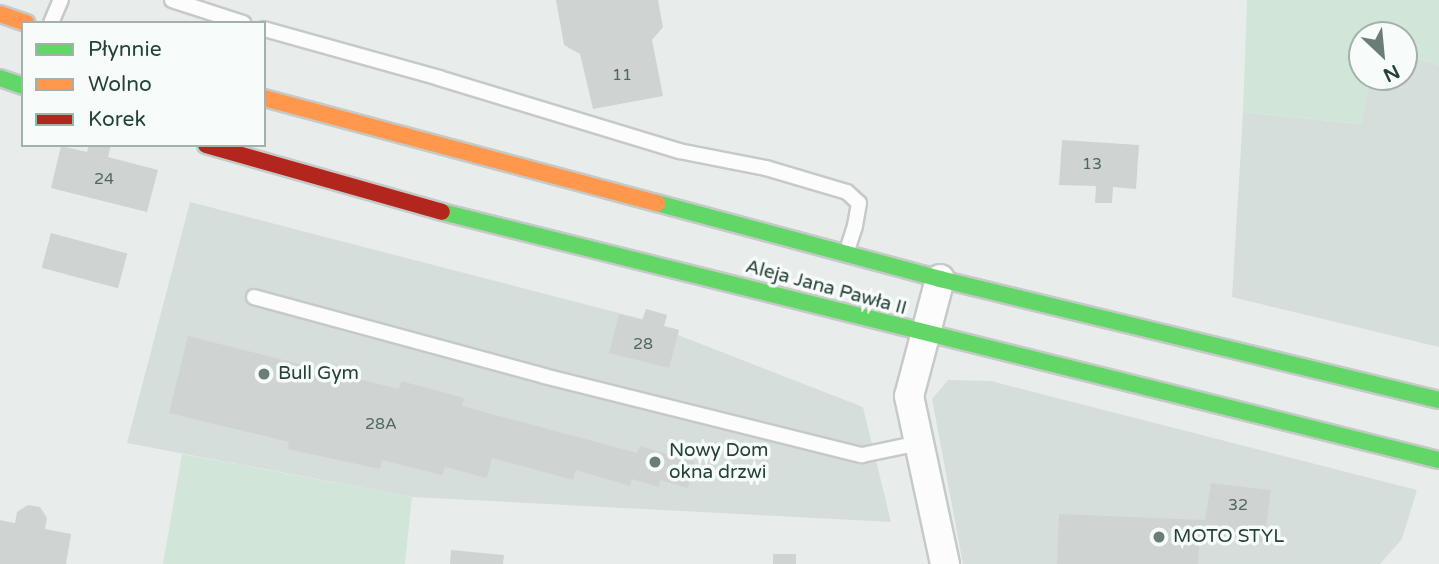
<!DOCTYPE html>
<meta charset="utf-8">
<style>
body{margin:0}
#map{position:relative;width:1439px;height:564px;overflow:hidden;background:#e8edeb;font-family:"Varela Round",sans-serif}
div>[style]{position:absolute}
.built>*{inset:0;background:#d6dedb}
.green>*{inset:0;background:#d1e6d8}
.building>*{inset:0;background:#cfd4d2;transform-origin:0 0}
.roads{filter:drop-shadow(2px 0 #c5cac8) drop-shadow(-2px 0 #c5cac8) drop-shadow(0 2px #c5cac8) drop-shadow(0 -2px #c5cac8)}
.lane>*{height:14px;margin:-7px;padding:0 7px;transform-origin:7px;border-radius:7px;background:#fcfcfc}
.street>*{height:28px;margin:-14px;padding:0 14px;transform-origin:14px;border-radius:14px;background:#fcfcfc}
.fast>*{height:16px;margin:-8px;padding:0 8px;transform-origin:8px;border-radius:8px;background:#63d668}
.slow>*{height:16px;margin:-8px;padding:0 8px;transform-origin:8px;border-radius:8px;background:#ff974d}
.jam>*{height:16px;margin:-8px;padding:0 8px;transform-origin:8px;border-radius:8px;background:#b3261e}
.dots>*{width:19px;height:19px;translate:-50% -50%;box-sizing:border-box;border:4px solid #f7fbf9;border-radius:50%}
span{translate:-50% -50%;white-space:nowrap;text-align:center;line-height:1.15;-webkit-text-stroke:7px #f7fbf9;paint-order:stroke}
.number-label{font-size:16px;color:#506761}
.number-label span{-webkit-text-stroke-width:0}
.street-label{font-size:19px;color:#24423a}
.poi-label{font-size:19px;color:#24423a}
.left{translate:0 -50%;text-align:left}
.legend{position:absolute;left:21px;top:21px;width:245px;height:126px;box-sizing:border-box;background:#f7fbf9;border:2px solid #a3b1ad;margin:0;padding:9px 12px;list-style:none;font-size:21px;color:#24423a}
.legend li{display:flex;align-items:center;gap:14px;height:35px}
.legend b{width:35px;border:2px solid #a3b1ad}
.north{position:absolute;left:1348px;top:21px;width:70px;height:70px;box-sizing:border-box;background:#f7fbf9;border:2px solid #a3b1ad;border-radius:50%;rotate:154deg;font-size:19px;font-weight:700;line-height:28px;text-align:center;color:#24423a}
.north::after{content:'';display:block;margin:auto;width:24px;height:32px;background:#697e78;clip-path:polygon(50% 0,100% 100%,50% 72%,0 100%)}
</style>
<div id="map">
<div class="built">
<div style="clip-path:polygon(1404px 56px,1439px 65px,1439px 347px,1232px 297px,1243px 112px,1361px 124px,1370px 77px,1404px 77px)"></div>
<div style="clip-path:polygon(190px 202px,642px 319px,646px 309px,667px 315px,664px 326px,679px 330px,678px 335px,863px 407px,891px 522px,412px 497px,127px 443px)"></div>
<div style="clip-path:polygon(948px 380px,991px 381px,1417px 490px,1402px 539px,1380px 564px,963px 564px,932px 399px)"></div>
</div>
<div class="green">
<div style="clip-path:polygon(1247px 0,1439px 0,1439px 65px,1404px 56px,1404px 35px,1362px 35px,1362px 77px,1370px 77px,1361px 124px,1243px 112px)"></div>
<div style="clip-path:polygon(182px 454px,412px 497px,405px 564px,163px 564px)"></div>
</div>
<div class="building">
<div style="clip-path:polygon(556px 0,658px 0,663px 27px,652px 40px,663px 96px,593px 109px,580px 54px,564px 45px)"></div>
<div style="clip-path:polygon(1062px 140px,1139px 145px,1136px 189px,1113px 187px,1112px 203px,1095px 203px,1096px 186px,1059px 185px)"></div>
<div style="clip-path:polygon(89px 145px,111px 145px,108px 157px,158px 170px,147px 212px,51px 188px,61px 146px,87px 152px)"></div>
<div style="left:51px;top:233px;width:79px;height:36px;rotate:15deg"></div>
<div style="clip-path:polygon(646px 309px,667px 315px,664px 326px,679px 330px,669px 368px,609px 353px,619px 314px,643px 320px)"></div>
<div style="clip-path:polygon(188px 336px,399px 389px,401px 381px,464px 398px,462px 406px,637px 453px,640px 446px,695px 462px,688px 488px,660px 480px,659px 487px,632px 479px,630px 486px,576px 470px,573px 480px,492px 458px,487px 478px,445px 467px,442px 475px,382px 460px,380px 469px,287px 449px,289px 442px,169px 413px)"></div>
<div style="clip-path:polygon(1211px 483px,1271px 490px,1264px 543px,1200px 534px,1198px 564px,1057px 564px,1059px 514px,1205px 520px)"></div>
<div style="clip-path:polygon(28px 505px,40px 507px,47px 518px,45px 529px,71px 534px,66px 564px,0 564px,0 520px,15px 523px,17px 512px)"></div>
<div style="clip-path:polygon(451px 550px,504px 555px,503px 564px,450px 564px)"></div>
<div style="left:773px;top:554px;width:23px;height:10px"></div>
</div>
<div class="roads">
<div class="lane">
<div style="left:172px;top:0;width:75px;rotate:17.9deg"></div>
<div style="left:51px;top:23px;width:25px;rotate:-67deg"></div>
<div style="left:264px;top:29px;width:182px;rotate:15.6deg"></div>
<div style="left:439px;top:78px;width:251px;rotate:16.9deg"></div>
<div style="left:679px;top:151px;width:89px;rotate:11.1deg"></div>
<div style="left:766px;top:168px;width:84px;rotate:16.5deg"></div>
<div style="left:847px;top:192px;width:16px;rotate:43deg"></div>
<div style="left:859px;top:203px;width:23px;rotate:100deg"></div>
<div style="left:855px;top:226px;width:28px;rotate:108deg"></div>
<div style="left:254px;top:297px;width:301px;rotate:15.2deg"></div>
<div style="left:544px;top:376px;width:328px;rotate:14deg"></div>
<div style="left:862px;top:455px;width:58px;rotate:-11.9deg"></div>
</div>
<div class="street">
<div style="left:940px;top:279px;width:121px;rotate:104.8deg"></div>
<div style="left:909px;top:396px;width:172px;rotate:77.9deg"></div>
</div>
<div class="fast">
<div style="left:0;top:78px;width:24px;rotate:19deg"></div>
<div style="left:657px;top:203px;width:293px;rotate:15deg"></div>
<div style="left:940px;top:279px;width:513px;rotate:13.63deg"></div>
<div style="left:442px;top:212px;width:1027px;rotate:13.97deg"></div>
</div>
<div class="slow">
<div style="left:0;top:14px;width:28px;rotate:19deg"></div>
<div style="left:264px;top:98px;width:407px;rotate:15deg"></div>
</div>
<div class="jam">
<div style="left:206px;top:145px;width:245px;rotate:15.8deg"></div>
</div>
</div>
<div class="dots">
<div style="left:264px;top:374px;background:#697e78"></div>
<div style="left:655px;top:462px;background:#697e78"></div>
<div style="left:1159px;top:537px;background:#697e78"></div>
</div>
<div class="number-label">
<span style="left:622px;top:75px">11</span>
<span style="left:1092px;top:164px">13</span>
<span style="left:104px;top:179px">24</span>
<span style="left:643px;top:344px">28</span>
<span style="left:381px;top:424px">28A</span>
<span style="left:1238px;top:505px">32</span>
</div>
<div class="street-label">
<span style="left:826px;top:288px;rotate:15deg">Aleja Jana Pawła II</span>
</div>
<div class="poi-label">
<span class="left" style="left:278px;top:374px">Bull Gym</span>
<span class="left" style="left:669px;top:462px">Nowy Dom<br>okna drzwi</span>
<span class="left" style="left:1173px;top:537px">MOTO STYL</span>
</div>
<ul class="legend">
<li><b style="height:9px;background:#63d668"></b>Płynnie</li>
<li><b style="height:9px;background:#ff974d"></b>Wolno</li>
<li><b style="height:9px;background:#b3261e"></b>Korek</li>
</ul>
<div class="north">N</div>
</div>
